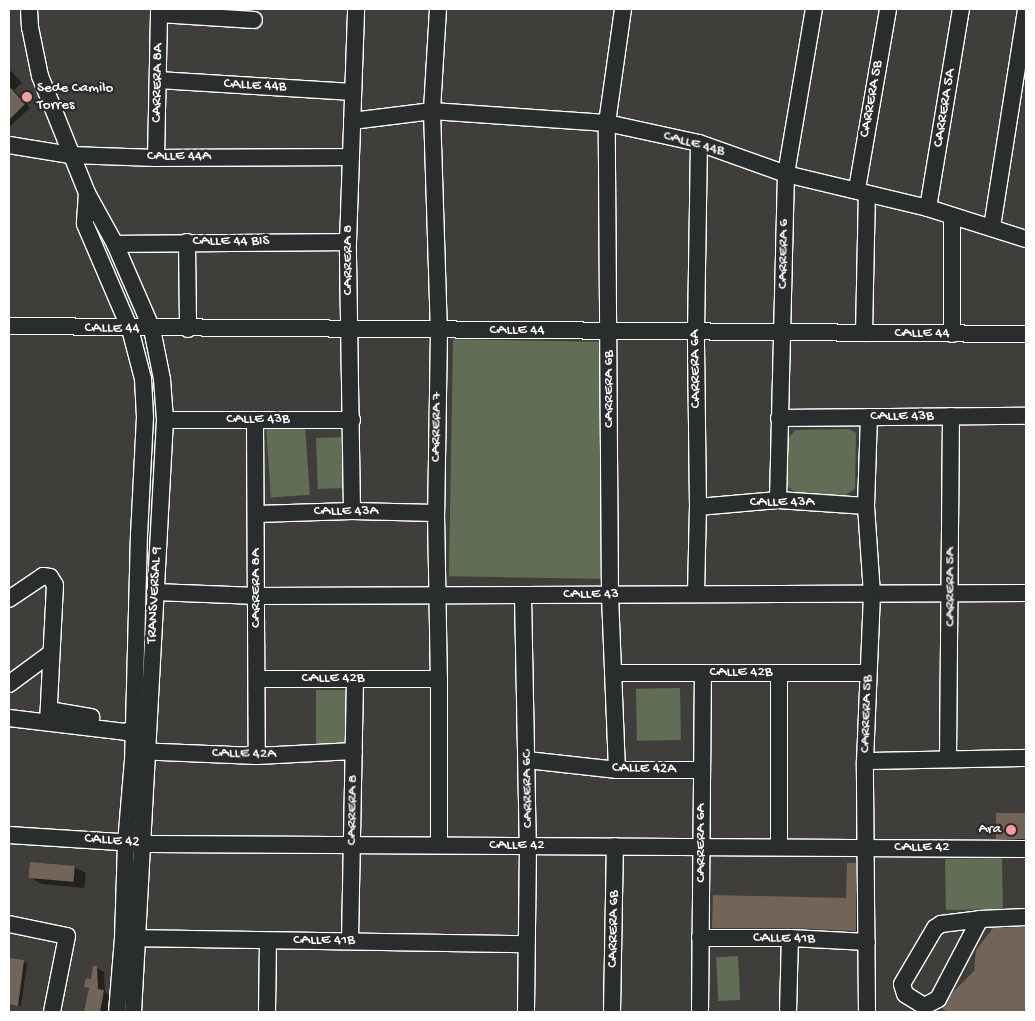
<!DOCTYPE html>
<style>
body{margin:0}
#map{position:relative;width:1035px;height:1021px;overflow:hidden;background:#403e3b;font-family:"Gochi Hand",sans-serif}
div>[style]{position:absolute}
.green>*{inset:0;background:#616d54;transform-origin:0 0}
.shadow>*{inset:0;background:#0007}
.building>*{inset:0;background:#726558;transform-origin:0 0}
.roads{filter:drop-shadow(1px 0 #fff) drop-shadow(-1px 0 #fff) drop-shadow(0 1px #fff) drop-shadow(0 -1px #fff)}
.minor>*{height:16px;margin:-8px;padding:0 8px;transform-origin:8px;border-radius:8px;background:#2a2d2e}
.dots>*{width:14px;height:14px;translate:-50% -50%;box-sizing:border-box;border:2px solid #2a2d2e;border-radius:50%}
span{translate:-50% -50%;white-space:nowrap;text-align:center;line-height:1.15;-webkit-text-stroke:5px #2a2d2e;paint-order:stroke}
.street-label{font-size:15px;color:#fff}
.poi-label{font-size:15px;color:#fff}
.left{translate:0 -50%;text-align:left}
.right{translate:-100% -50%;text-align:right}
.frame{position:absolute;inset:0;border:10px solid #fff;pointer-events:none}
</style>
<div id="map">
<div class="green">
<div style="left:611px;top:342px;width:237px;height:158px;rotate:91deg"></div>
<div style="left:305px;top:426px;width:69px;height:39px;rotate:86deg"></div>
<div style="clip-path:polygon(849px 429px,856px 433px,855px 489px,845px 495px,799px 495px,784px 484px,787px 440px,795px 430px)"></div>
<div style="left:346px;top:437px;width:51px;height:30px;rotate:88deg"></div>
<div style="left:680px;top:688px;width:52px;height:44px;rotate:89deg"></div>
<div style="left:347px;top:690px;width:53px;height:31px;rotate:90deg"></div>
<div style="left:1002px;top:858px;width:51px;height:57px;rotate:89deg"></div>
<div style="left:738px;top:956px;width:44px;height:22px;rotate:87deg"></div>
</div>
<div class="shadow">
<div style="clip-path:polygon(9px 69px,22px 83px,14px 90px,30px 108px,9px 127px)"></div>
<div style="clip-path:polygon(1025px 814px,1026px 841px,1002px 841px,997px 838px)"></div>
<div style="clip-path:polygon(855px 864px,857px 931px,792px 928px,847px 899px)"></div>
<div style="clip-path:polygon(74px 867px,86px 873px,84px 888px,41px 884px,30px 877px)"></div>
<div style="clip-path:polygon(1026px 928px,1026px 1012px,949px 1012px,944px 1008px,975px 971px,994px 930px)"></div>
<div style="clip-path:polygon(9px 959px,27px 963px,21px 1006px,9px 1004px)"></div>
<div style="clip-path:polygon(97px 968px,104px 972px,105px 992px,111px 996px,108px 1012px,86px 1012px,90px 989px,86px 987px,92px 981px)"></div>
</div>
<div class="building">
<div style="clip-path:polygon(9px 86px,25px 104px,9px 120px)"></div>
<div style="left:996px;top:813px;width:30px;height:26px"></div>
<div style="left:30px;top:862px;width:45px;height:16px;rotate:5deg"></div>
<div style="clip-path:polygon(847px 863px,856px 863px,856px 931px,790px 928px,712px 928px,713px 895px,846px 898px)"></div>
<div style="clip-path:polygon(1026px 927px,1026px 1009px,1023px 1012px,947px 1012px,942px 1008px,953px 992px,974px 971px,976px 950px,993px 928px)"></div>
<div style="clip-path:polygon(9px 958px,24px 960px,18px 1006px,9px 1004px)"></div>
<div style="clip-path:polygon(93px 966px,97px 966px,98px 989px,104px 990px,100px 1012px,84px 1012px,89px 988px,84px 987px,86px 978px,91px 979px)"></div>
</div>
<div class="roads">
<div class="minor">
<div style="left:29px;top:9px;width:18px;rotate:87deg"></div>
<div style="left:30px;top:27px;width:50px;rotate:78.5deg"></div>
<div style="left:40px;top:76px;width:126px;rotate:68.1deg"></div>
<div style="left:87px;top:193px;width:58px;rotate:61.2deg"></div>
<div style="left:115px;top:244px;width:93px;rotate:66.5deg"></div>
<div style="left:152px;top:329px;width:51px;rotate:78.7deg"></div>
<div style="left:162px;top:379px;width:41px;rotate:85.8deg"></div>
<div style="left:165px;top:420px;width:593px;rotate:93.09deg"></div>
<div style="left:438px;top:9px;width:102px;rotate:93.4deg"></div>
<div style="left:432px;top:111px;width:220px;rotate:88.2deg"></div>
<div style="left:439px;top:331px;width:182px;rotate:90.9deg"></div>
<div style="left:436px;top:513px;width:166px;rotate:89deg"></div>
<div style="left:439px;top:679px;width:166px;rotate:90deg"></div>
<div style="left:159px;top:14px;width:95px;rotate:3.6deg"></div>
<div style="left:158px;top:80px;width:195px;rotate:3.5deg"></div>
<div style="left:352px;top:121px;width:81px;rotate:-7.1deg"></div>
<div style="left:432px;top:111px;width:175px;rotate:3.9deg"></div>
<div style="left:607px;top:123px;width:94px;rotate:12.3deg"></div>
<div style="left:699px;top:143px;width:92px;rotate:19.6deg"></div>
<div style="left:786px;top:174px;width:146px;rotate:13.5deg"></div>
<div style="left:928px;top:208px;width:103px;rotate:17.6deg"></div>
<div style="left:9px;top:145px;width:62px;rotate:9.3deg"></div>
<div style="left:70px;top:155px;width:86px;rotate:2deg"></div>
<div style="left:156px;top:158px;width:194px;rotate:-0.3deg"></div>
<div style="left:156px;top:158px;width:149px;rotate:-88.8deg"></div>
<div style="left:857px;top:189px;width:183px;rotate:-80.2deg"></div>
<div style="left:87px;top:193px;width:31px;rotate:94deg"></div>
<div style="left:85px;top:224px;width:114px;rotate:66.8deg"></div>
<div style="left:130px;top:329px;width:52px;rotate:75.4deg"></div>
<div style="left:143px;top:379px;width:38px;rotate:87deg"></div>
<div style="left:145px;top:417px;width:117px;rotate:92.9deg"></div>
<div style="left:139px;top:534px;width:226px;rotate:91.5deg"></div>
<div style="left:133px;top:760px;width:83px;rotate:94.8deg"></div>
<div style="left:126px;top:843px;width:95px;rotate:91.8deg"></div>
<div style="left:123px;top:938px;width:74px;rotate:94.6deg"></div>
<div style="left:928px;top:208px;width:202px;rotate:-80.6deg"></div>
<div style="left:952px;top:216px;width:118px;rotate:90deg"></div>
<div style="left:992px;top:227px;width:221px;rotate:-81.1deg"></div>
<div style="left:187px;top:242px;width:87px;rotate:89.3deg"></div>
<div style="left:115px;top:244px;width:233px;rotate:-0.5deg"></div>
<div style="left:9px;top:326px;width:1017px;rotate:0.45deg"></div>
<div style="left:864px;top:333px;width:139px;rotate:-88.8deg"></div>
<div style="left:779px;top:418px;width:247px;rotate:-0.5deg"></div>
<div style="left:165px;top:420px;width:187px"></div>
<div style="left:255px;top:421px;width:335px;rotate:89.7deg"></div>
<div style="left:778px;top:500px;width:326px;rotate:-88.6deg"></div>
<div style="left:786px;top:174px;width:167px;rotate:-80.4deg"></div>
<div style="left:698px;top:507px;width:80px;rotate:-5deg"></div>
<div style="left:778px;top:500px;width:88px;rotate:3.9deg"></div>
<div style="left:352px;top:511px;width:269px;rotate:-90.9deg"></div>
<div style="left:348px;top:242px;width:233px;rotate:-88deg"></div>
<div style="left:257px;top:514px;width:95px;rotate:-1.8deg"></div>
<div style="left:352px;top:511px;width:84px;rotate:1.4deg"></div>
<div style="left:155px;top:592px;width:102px;rotate:2.2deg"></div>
<div style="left:257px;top:596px;width:769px;rotate:-0.22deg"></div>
<div style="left:696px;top:594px;width:87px;rotate:-88.7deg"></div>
<div style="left:698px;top:507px;width:175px;rotate:-90.7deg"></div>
<div style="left:696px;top:332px;width:189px;rotate:-89.1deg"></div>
<div style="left:523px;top:595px;width:251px;rotate:88.9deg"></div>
<div style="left:528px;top:846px;width:166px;rotate:90.7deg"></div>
<div style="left:9px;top:599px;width:41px;rotate:-34.1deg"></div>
<div style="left:43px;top:576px;width:7px;rotate:8deg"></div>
<div style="left:50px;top:577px;width:9px;rotate:58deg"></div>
<div style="left:55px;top:585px;width:137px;rotate:92.9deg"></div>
<div style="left:613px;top:673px;width:255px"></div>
<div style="left:257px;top:679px;width:182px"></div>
<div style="left:9px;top:684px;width:52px;rotate:-36.4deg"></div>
<div style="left:49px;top:710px;width:43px;rotate:9.5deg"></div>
<div style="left:9px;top:718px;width:119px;rotate:6.8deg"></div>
<div style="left:127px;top:732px;width:9px;rotate:-36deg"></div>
<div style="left:136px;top:751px;width:121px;rotate:2.4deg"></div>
<div style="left:257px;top:756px;width:97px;rotate:-3deg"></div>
<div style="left:948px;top:758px;width:342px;rotate:-89.5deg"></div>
<div style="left:527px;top:760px;width:91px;rotate:6.3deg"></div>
<div style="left:617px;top:770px;width:84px"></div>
<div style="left:865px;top:761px;width:161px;rotate:-1.1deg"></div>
<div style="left:617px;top:770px;width:175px;rotate:-92.3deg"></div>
<div style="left:610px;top:595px;width:472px;rotate:-90.4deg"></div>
<div style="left:607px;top:123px;width:115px;rotate:-82deg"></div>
<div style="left:9px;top:835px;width:142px;rotate:3.6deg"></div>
<div style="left:151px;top:844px;width:875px;rotate:0.33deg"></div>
<div style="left:779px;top:847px;width:174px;rotate:-90deg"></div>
<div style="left:980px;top:919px;width:90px;rotate:117.7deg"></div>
<div style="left:938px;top:999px;width:16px;rotate:153deg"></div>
<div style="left:924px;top:1006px;width:22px;rotate:-148deg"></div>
<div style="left:905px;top:994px;width:10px;rotate:-107deg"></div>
<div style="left:902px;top:984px;width:65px;rotate:-59.5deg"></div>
<div style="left:935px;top:928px;width:7px;rotate:-34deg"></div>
<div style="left:941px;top:924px;width:39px;rotate:-7deg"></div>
<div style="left:980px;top:919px;width:46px;rotate:-2.5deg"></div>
<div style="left:9px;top:924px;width:59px;rotate:11.7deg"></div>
<div style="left:67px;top:936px;width:77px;rotate:101.2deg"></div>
<div style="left:128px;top:938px;width:398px;rotate:0.9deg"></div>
<div style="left:700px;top:938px;width:90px"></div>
<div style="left:790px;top:938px;width:77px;rotate:3deg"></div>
<div style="left:350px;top:941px;width:261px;rotate:-88.9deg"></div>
<div style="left:267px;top:1012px;width:71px;rotate:-89.2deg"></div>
<div style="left:612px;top:1012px;width:166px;rotate:-89deg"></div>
<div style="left:700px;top:1012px;width:339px;rotate:-89.5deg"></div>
<div style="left:788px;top:1012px;width:74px;rotate:-88.5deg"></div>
<div style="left:867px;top:1012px;width:251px;rotate:-90.5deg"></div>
<div style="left:865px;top:761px;width:167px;rotate:-87.6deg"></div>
<div style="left:872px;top:594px;width:88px;rotate:-93.9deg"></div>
<div style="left:866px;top:506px;width:89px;rotate:-88.1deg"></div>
</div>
</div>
<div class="dots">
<div style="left:27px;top:97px;background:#ff9aa2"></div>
<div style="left:1011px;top:830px;background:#ff9aa2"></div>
</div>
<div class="street-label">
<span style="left:158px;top:83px;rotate:-89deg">CARRERA 8A</span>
<span style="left:255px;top:86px;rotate:3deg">CALLE 44B</span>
<span style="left:872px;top:99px;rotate:-80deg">CARRERA 5B</span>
<span style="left:945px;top:108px;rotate:-81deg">CARRERA 5A</span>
<span style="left:694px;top:144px;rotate:15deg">CALLE 44B</span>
<span style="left:179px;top:157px">CALLE 44A</span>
<span style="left:231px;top:242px">CALLE 44 BIS</span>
<span style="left:784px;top:254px;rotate:-89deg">CARRERA 6</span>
<span style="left:349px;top:260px;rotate:-90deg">CARRERA 8</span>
<span style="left:112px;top:329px;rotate:1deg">CALLE 44</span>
<span style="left:517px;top:331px">CALLE 44</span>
<span style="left:922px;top:334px">CALLE 44</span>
<span style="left:696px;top:369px;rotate:-91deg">CARRERA 6A</span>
<span style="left:610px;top:389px;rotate:-90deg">CARRERA 6B</span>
<span style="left:902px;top:417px">CALLE 43B</span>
<span style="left:258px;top:420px">CALLE 43B</span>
<span style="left:437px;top:427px;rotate:-89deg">CARRERA 7</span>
<span style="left:782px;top:503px">CALLE 43A</span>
<span style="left:346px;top:512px">CALLE 43A</span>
<span style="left:951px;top:587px;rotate:-90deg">CARRERA 5A</span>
<span style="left:257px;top:588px;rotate:-90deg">CARRERA 8A</span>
<span style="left:155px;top:595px;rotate:-87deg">TRANSVERSAL 9</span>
<span style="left:591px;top:595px">CALLE 43</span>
<span style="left:741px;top:673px">CALLE 42B</span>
<span style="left:333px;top:679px">CALLE 42B</span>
<span style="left:867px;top:714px;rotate:-88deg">CARRERA 5B</span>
<span style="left:244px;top:754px;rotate:1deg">CALLE 42A</span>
<span style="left:644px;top:769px;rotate:1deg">CALLE 42A</span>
<span style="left:528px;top:789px;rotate:-91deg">CARRERA 6C</span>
<span style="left:353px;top:810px;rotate:-89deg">CARRERA 8</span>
<span style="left:112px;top:841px;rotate:4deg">CALLE 42</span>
<span style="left:702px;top:843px;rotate:-90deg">CARRERA 6A</span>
<span style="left:517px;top:846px">CALLE 42</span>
<span style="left:922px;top:848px">CALLE 42</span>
<span style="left:614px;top:929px;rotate:-89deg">CARRERA 6B</span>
<span style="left:784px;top:939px;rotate:1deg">CALLE 41B</span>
<span style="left:324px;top:941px">CALLE 41B</span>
</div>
<div class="poi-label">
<span class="left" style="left:37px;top:97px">Sede Camilo<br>Torres</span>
<span class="right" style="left:1001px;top:830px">Ara</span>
</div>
<div class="frame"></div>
</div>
